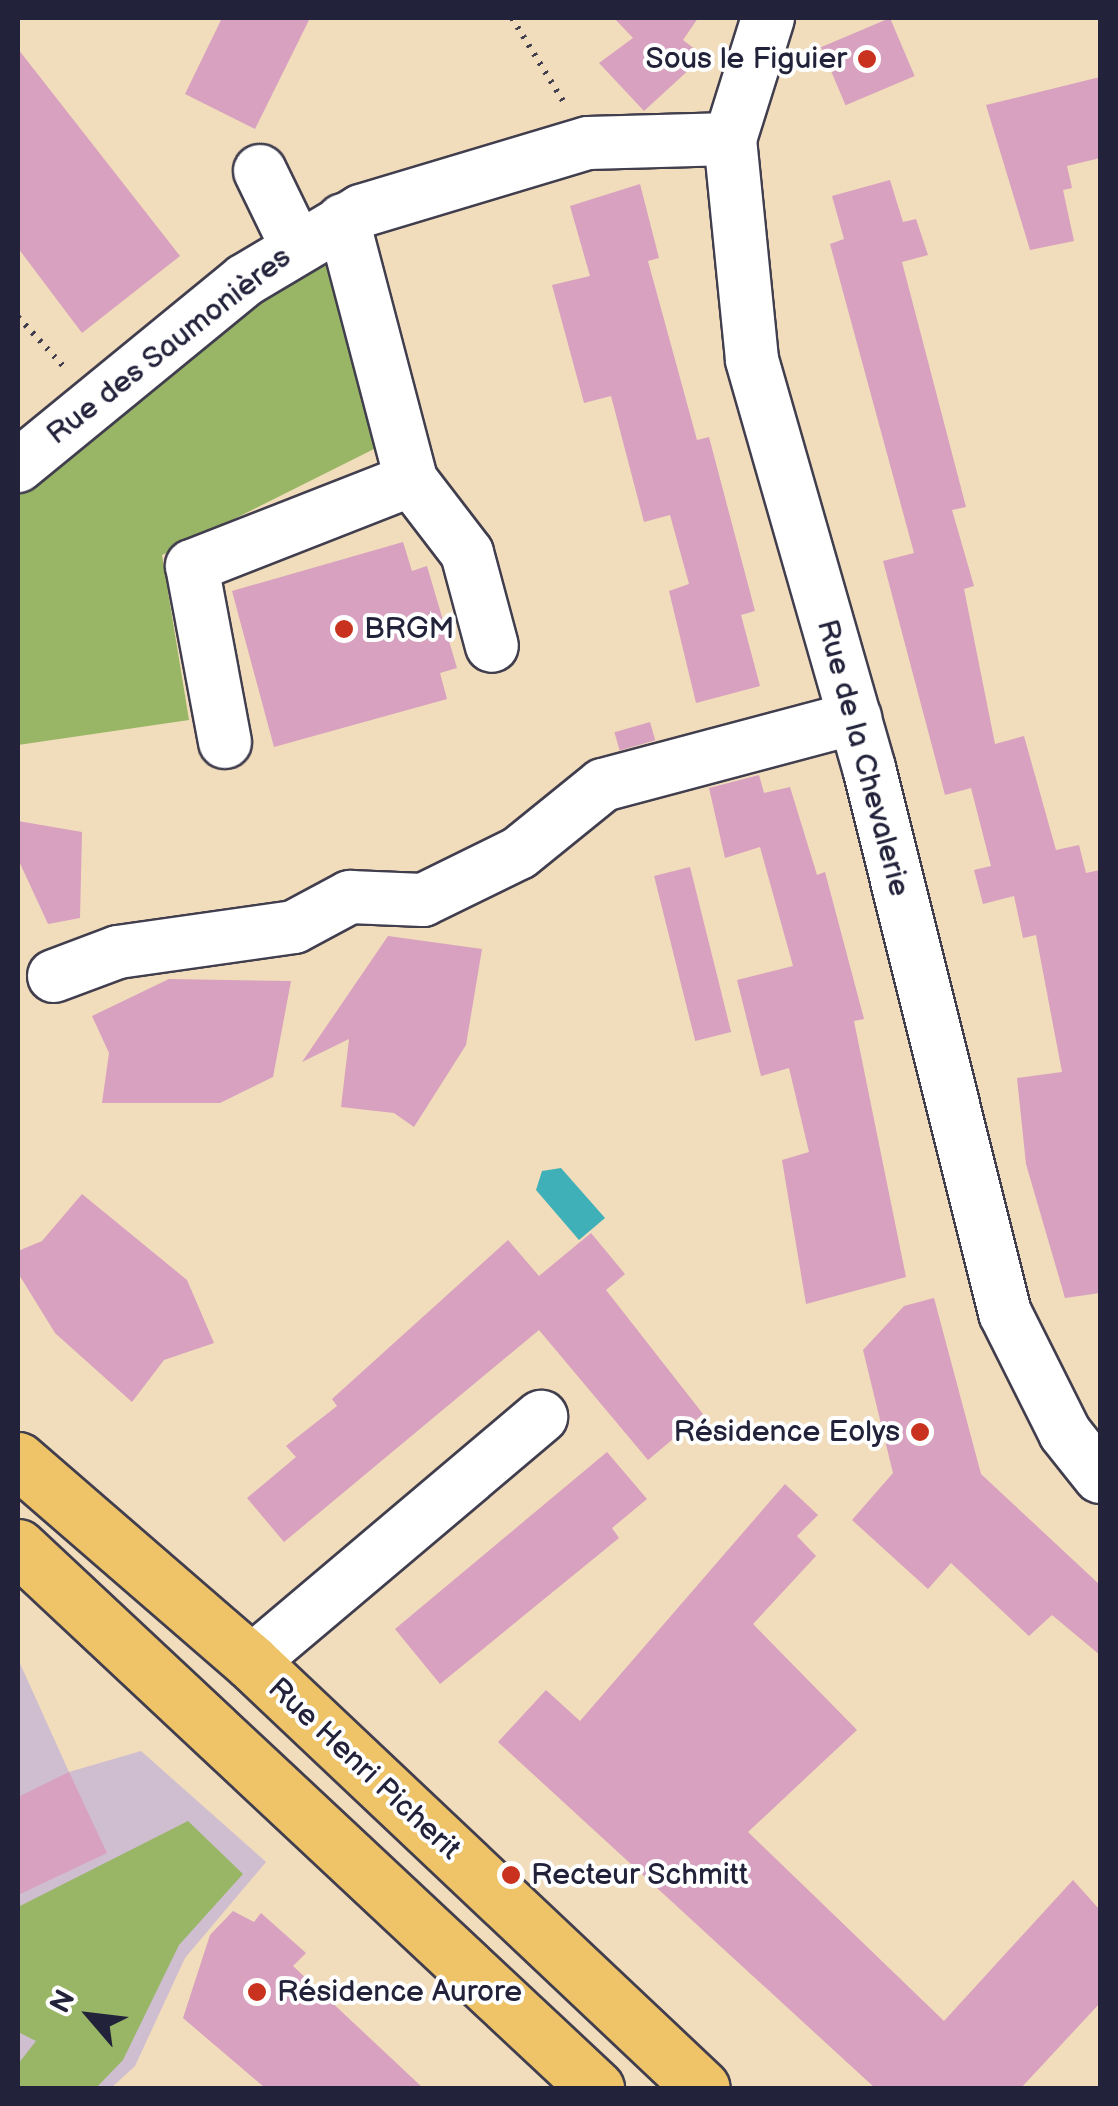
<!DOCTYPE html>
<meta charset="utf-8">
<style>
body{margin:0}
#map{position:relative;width:1118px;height:2106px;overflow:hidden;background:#f1dcbc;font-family:"Balsamiq Sans",sans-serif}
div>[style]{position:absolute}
.industrial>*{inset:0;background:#cfbdd0}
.forest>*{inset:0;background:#99b667}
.water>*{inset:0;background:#3fb0b8}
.building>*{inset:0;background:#d7a1bf;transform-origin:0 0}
.path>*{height:6px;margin-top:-3px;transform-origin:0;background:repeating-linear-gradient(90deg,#413e4e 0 2.5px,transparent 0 10.5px)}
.roads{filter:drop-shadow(2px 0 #413e4e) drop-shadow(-2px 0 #413e4e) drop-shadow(0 2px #413e4e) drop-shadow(0 -2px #413e4e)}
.minor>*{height:52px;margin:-26px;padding:0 26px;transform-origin:26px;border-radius:26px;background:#fff}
.major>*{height:55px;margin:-27.5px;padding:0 27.5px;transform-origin:27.5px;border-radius:27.5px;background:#efc469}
.dots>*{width:28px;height:28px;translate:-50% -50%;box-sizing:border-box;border:5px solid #fff;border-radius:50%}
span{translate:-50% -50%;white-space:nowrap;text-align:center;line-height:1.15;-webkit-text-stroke:8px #fff;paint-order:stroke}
.poi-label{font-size:30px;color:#22223b}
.right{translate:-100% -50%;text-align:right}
.left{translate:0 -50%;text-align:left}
.street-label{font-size:30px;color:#22223b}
.frame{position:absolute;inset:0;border:20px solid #22223b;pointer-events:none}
.north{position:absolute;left:40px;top:1966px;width:100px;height:100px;-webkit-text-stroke:8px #fff;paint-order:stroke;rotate:298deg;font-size:28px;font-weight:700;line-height:40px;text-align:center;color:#22223b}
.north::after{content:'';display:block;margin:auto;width:35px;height:45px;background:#22223b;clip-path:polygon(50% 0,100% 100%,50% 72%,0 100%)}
</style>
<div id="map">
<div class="industrial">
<div style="clip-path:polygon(18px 1659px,69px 1772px,141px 1751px,266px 1862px,185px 1958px,135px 2066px,111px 2088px,18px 2088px)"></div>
</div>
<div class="forest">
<div style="clip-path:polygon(323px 253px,378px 447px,162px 555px,189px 720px,18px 745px,18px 494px,256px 295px)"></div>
<div style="clip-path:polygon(188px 1821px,243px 1874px,179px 1945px,123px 2060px,96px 2088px,18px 2088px,18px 2064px,36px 2041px,18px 2032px,18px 1907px)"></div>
</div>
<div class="water">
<div style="clip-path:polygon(561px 1168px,605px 1218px,579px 1240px,536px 1190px,542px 1171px)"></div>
</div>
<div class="building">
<div style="clip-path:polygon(222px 18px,310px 18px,255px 129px,185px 94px)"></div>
<div style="clip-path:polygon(614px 18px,698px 18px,683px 40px,704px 56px,644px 111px,599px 63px,633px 38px)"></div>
<div style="left:890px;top:18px;width:63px;height:75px;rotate:67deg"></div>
<div style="clip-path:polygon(18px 49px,180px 256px,82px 333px,18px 248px)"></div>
<div style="clip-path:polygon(1100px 77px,1100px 158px,1067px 166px,1072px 188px,1063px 190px,1074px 241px,1030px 250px,986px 105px)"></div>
<div style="clip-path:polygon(890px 180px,903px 222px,916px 219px,928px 255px,902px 262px,966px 507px,952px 510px,974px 586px,964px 589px,995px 744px,1024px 736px,1056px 850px,1079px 845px,1086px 873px,1100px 870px,1100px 1293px,1065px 1298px,1026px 1164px,1017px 1078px,1062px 1072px,1036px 935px,1023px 938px,1014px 896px,983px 904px,974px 870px,991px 866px,971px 788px,945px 795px,883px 561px,914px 553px,830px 244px,844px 239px,832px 196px)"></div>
<div style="clip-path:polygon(640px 184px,659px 258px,648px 261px,697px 440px,709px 437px,755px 611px,741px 615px,760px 686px,696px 703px,669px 591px,689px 584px,670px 515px,644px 522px,611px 396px,584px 403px,552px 285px,590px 276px,570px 206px)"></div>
<div style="clip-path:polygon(403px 542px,412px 571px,427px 566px,457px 668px,440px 673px,447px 699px,274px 747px,232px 591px)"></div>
<div style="left:650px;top:722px;width:19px;height:37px;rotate:74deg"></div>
<div style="clip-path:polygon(759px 775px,764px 793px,790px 787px,817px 875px,825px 872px,864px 1019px,854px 1021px,906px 1277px,806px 1304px,782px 1160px,809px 1152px,789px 1068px,761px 1076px,737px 980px,793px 966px,760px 847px,725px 858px,709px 788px)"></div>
<div style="clip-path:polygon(18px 821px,82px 832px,80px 918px,48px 924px,18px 859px)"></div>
<div style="left:690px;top:867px;width:170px;height:37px;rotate:76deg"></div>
<div style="clip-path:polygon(388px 936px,482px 949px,466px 1045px,414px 1127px,394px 1113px,341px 1107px,349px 1039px,302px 1062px)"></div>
<div style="clip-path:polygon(169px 979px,291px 981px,273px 1077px,220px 1103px,102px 1103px,109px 1053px,92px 1016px)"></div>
<div style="clip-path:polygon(82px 1194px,187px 1280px,214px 1343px,164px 1360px,132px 1402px,55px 1333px,18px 1273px,18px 1251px,42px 1241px)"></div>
<div style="clip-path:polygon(591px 1233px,625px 1274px,606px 1290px,703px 1414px,648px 1460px,539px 1330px,284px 1542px,247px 1498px,296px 1457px,286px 1446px,337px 1406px,332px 1399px,508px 1240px,539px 1276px)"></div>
<div style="clip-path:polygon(934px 1298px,981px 1474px,1100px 1585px,1100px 1655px,1052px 1615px,1029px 1636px,951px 1563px,928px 1589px,852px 1520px,893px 1473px,863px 1350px,904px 1306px)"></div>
<div style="clip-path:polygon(607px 1452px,647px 1499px,612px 1528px,619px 1538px,440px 1684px,395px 1629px)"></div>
<div style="clip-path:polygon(785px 1484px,818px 1515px,797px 1536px,816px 1556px,753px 1624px,857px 1730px,748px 1832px,944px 2021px,1073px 1880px,1100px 1910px,1100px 2003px,1021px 2088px,875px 2088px,498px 1742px,546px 1690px,580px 1721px)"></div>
<div style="clip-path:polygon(69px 1772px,107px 1853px,18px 1895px,18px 1797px)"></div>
<div style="clip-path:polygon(233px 1911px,254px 1922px,261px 1913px,306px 1953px,293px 1966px,423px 2088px,265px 2088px,183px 2018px,210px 1935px)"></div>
</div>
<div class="path">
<div style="left:512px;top:18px;width:97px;rotate:58.4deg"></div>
<div style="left:18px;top:317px;width:69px;rotate:47.3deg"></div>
</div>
<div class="roads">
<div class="minor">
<div style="left:768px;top:18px;width:127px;rotate:107.4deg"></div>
<div style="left:730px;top:139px;width:222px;rotate:84.3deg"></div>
<div style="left:752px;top:360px;width:424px;rotate:74deg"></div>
<div style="left:869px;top:768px;width:562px;rotate:75.99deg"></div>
<div style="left:1005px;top:1313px;width:134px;rotate:63.4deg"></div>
<div style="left:1065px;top:1433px;width:56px;rotate:51.5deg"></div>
<div style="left:260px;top:171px;width:82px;rotate:64.1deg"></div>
<div style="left:343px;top:220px;width:269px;rotate:75.3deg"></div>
<div style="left:411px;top:480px;width:92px;rotate:52.5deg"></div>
<div style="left:467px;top:553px;width:96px;rotate:75deg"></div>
<div style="left:18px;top:466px;width:293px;rotate:-39.3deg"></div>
<div style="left:245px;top:280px;width:135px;rotate:-30.7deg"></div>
<div style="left:361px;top:211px;width:237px;rotate:-16.7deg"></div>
<div style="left:588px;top:143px;width:142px;rotate:-1.6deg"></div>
<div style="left:225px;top:742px;width:179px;rotate:-100.6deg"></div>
<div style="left:192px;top:566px;width:235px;rotate:-21.4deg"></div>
<div style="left:54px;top:976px;width:68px;rotate:-20.6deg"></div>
<div style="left:118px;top:952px;width:178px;rotate:-8.1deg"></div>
<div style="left:294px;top:927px;width:64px;rotate:-28.2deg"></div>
<div style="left:350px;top:897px;width:73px;rotate:2.4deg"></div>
<div style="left:423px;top:900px;width:107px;rotate:-26.1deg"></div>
<div style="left:519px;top:853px;width:108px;rotate:-39deg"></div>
<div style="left:603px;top:785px;width:261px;rotate:-14.9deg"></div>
<div style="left:251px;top:1662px;width:380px;rotate:-40.2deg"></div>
</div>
<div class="major">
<div style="left:18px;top:1460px;width:308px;rotate:40.9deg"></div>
<div style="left:251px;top:1662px;width:620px;rotate:43.37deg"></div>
<div style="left:18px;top:1547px;width:792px;rotate:43.11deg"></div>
</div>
</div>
<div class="dots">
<div style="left:867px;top:59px;background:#c8321e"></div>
<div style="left:344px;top:629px;background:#c8321e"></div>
<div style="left:920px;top:1432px;background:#c8321e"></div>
<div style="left:511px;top:1875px;background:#c8321e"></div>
<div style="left:257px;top:1992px;background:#c8321e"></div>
</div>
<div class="poi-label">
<span class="right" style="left:847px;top:59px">Sous le Figuier</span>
<span class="left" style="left:364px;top:629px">BRGM</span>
<span class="right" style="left:900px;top:1432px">Résidence Eolys</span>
<span class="left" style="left:531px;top:1875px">Recteur Schmitt</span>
<span class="left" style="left:277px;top:1992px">Résidence Aurore</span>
</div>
<div class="street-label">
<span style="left:169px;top:346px;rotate:-38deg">Rue des Saumonières</span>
<span style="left:863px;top:758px;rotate:75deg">Rue de la Chevalerie</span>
<span style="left:364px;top:1769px;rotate:43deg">Rue Henri Picherit</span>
</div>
<div class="frame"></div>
<div class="north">N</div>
</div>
